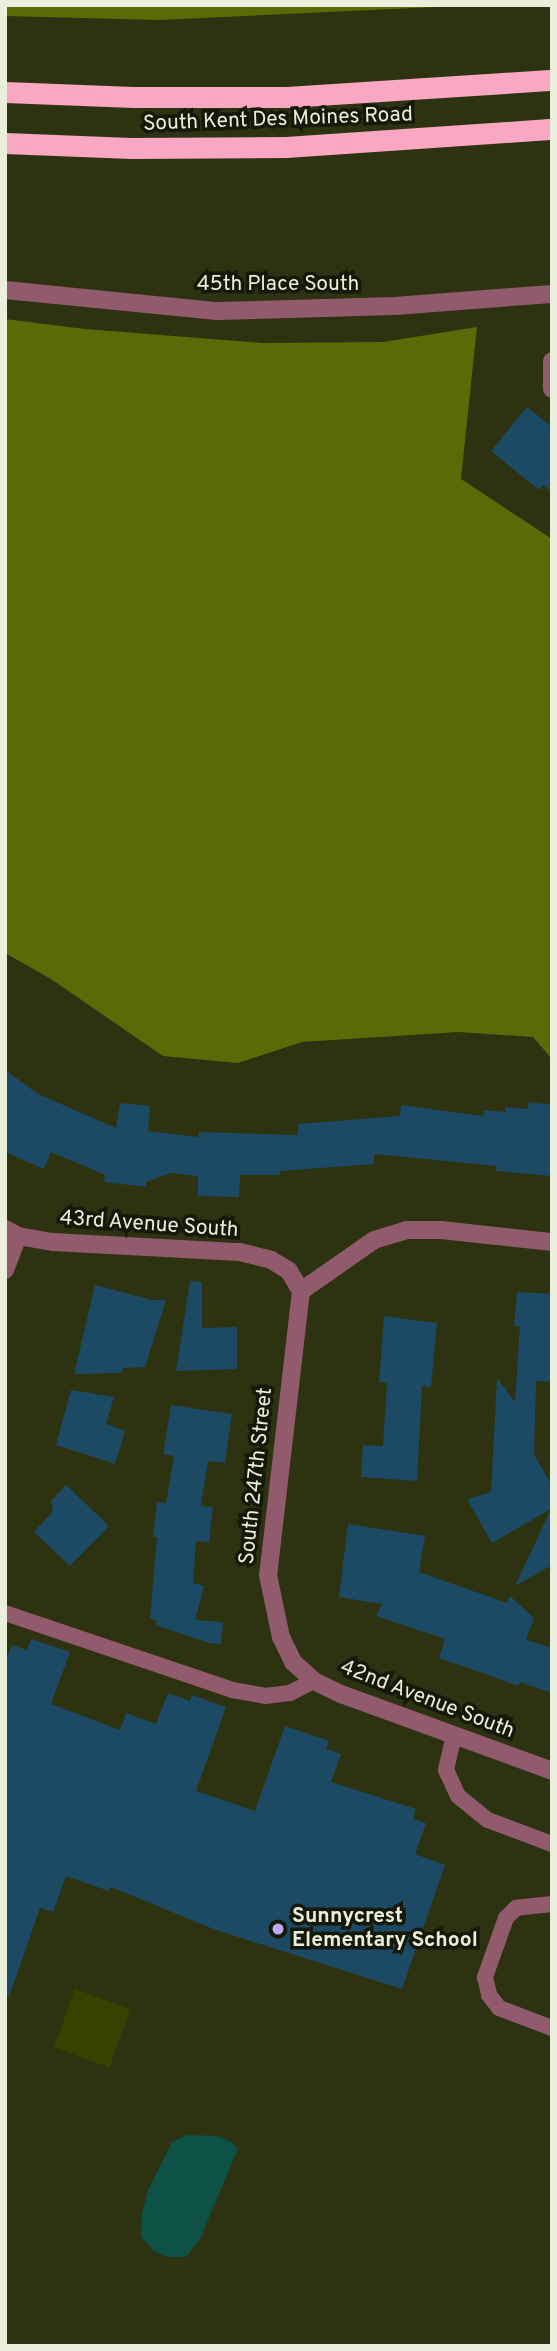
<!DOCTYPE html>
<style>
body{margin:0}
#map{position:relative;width:557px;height:2351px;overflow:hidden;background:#2d3210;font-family:Overpass,sans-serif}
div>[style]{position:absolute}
.green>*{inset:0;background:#394101;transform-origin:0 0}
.forest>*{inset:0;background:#5c6907}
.water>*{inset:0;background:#0e5146}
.building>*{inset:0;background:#1c4a64}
.lane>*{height:16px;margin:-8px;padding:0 8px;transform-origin:8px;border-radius:8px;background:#925a6d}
.street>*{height:18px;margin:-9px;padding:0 9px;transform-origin:9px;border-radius:9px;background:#925a6d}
.highway>*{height:21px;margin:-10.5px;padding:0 10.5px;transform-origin:10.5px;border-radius:10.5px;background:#faa7c3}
.dots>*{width:19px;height:19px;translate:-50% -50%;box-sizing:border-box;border:4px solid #16190a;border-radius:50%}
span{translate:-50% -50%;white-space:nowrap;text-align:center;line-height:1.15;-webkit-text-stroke:7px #16190a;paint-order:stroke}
.street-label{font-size:21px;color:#eaefdb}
.poi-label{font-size:21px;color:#eaefdb;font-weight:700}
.left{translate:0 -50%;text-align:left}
.frame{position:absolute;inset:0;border:7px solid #eaefdb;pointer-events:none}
</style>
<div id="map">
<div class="green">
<div style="left:75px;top:1989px;width:59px;height:62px;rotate:20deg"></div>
</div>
<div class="forest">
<div style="clip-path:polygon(5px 5px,479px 5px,160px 20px,5px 16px)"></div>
<div style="clip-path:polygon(5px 319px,85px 329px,262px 343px,383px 342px,477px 327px,461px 479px,552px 539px,552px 1059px,533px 1037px,458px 1032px,302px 1042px,238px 1063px,163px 1056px,51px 979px,5px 953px)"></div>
</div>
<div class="water">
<div style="clip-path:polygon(187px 2135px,216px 2136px,232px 2142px,238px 2149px,200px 2239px,186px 2257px,168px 2257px,154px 2251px,141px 2237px,142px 2214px,148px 2190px,172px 2142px)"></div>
</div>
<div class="building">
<div style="clip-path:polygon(527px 407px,552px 427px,552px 492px,543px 485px,539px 490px,491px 451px)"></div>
<div style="clip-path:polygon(5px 1070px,38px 1094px,116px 1128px,120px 1103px,150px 1106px,148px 1131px,199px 1137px,199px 1132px,298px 1135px,298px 1124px,400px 1116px,401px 1105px,483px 1116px,484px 1110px,505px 1112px,506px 1107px,528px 1109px,529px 1102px,552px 1105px,552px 1176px,496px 1171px,497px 1166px,374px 1154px,374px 1164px,280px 1171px,280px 1175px,240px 1175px,239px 1197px,198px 1196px,198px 1176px,170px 1173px,146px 1182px,146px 1187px,104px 1182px,105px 1175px,51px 1152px,44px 1169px,5px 1152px)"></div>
<div style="clip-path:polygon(190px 1281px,202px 1282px,202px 1328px,237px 1327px,237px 1369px,176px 1371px)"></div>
<div style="clip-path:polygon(95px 1285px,152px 1300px,166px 1300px,145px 1367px,123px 1368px,122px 1373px,74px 1374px)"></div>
<div style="clip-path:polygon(517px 1292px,552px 1294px,552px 1382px,536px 1381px,534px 1454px,552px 1486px,552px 1565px,515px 1586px,551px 1509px,492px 1543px,467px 1499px,491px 1492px,497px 1378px,515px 1402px,520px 1326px,514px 1326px)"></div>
<div style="clip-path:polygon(384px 1316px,437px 1323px,431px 1387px,422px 1386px,417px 1481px,361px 1477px,363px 1445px,383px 1446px,387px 1383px,379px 1382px)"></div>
<div style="clip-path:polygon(71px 1390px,114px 1397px,106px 1424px,125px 1431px,115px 1464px,56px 1445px)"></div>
<div style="clip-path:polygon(171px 1405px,232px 1414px,225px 1463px,208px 1461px,201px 1506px,213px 1507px,209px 1542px,196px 1541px,193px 1583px,204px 1586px,195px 1620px,223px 1622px,221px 1644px,209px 1643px,156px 1625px,157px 1621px,150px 1618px,157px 1537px,153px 1537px,157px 1502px,166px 1503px,174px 1456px,163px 1454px)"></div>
<div style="clip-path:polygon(66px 1485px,109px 1526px,70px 1566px,34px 1532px,53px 1511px,51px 1501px)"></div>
<div style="clip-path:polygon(348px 1524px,425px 1536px,419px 1572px,507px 1603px,510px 1596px,534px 1618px,526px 1640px,552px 1648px,552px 1693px,520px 1682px,519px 1686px,439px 1658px,445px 1639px,376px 1616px,382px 1604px,339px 1597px)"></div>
<div style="clip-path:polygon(31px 1639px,70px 1652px,51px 1704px,120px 1730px,126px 1713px,156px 1724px,168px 1693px,190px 1701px,192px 1695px,226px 1707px,196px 1791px,255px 1811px,285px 1726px,329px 1741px,326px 1749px,341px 1754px,331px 1782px,416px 1809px,413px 1819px,426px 1823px,415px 1854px,445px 1865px,402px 1989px,216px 1930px,111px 1887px,109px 1891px,66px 1876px,53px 1912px,40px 1908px,9px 1997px,5px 1996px,5px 1663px,12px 1645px,27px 1650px)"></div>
</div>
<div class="lane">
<div style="left:5px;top:1613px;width:240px;rotate:18.7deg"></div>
<div style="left:232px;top:1690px;width:34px;rotate:10deg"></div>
<div style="left:265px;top:1696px;width:25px;rotate:-7deg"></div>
<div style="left:290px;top:1693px;width:27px;rotate:-27deg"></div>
<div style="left:454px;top:1735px;width:36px;rotate:103deg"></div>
<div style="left:446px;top:1770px;width:29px;rotate:65deg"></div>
<div style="left:458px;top:1796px;width:38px;rotate:39deg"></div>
<div style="left:488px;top:1820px;width:68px;rotate:20.6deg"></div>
<div style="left:552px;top:1904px;width:36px;rotate:174deg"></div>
<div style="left:516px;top:1908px;width:14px;rotate:135deg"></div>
<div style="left:506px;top:1918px;width:63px;rotate:109.6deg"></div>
<div style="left:485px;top:1977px;width:18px;rotate:77deg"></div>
<div style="left:489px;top:1995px;width:16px;rotate:52deg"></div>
<div style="left:499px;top:2008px;width:57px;rotate:20.7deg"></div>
</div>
<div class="street">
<div style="left:5px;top:290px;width:213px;rotate:5.7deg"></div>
<div style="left:217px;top:311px;width:178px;rotate:-1.6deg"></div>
<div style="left:395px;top:306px;width:157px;rotate:-4.4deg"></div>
<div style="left:552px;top:361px;width:28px;rotate:90deg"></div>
<div style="left:5px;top:1229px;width:15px;rotate:28deg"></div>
<div style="left:18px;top:1236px;width:36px;rotate:10deg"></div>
<div style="left:53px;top:1242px;width:187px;rotate:3.1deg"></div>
<div style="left:240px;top:1252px;width:32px;rotate:14deg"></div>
<div style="left:271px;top:1260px;width:21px;rotate:31deg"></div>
<div style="left:289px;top:1271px;width:23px;rotate:59deg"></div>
<div style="left:5px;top:1270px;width:36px;rotate:-69deg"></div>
<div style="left:301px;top:1291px;width:286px;rotate:96.6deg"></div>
<div style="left:268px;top:1575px;width:63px;rotate:78.2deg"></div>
<div style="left:281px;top:1637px;width:28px;rotate:64deg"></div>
<div style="left:293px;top:1662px;width:28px;rotate:42deg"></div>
<div style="left:314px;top:1681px;width:30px;rotate:26deg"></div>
<div style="left:341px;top:1694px;width:225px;rotate:20deg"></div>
<div style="left:301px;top:1291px;width:89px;rotate:-34.9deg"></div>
<div style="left:374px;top:1240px;width:34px;rotate:-17deg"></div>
<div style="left:407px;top:1230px;width:34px"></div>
<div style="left:441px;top:1230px;width:112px;rotate:6.2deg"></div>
</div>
<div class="highway">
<div style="left:5px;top:92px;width:128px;rotate:2.2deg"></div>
<div style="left:133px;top:97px;width:154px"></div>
<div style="left:287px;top:97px;width:266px;rotate:-3.7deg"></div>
<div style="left:5px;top:143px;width:126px;rotate:2.3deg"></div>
<div style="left:131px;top:148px;width:155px;rotate:-0.4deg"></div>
<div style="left:286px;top:147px;width:267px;rotate:-3.9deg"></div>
</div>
<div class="dots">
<div style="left:278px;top:1929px;background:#bfa8f4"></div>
</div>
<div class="street-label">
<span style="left:278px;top:120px;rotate:-2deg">South Kent Des Moines Road</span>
<span style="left:278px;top:285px">45th Place South</span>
<span style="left:149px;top:1225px;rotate:4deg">43rd Avenue South</span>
<span style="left:257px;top:1476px;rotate:-84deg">South 247th Street</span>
<span style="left:427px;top:1700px;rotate:21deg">42nd Avenue South</span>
</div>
<div class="poi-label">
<span class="left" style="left:292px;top:1929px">Sunnycrest<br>Elementary School</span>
</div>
<div class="frame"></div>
</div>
